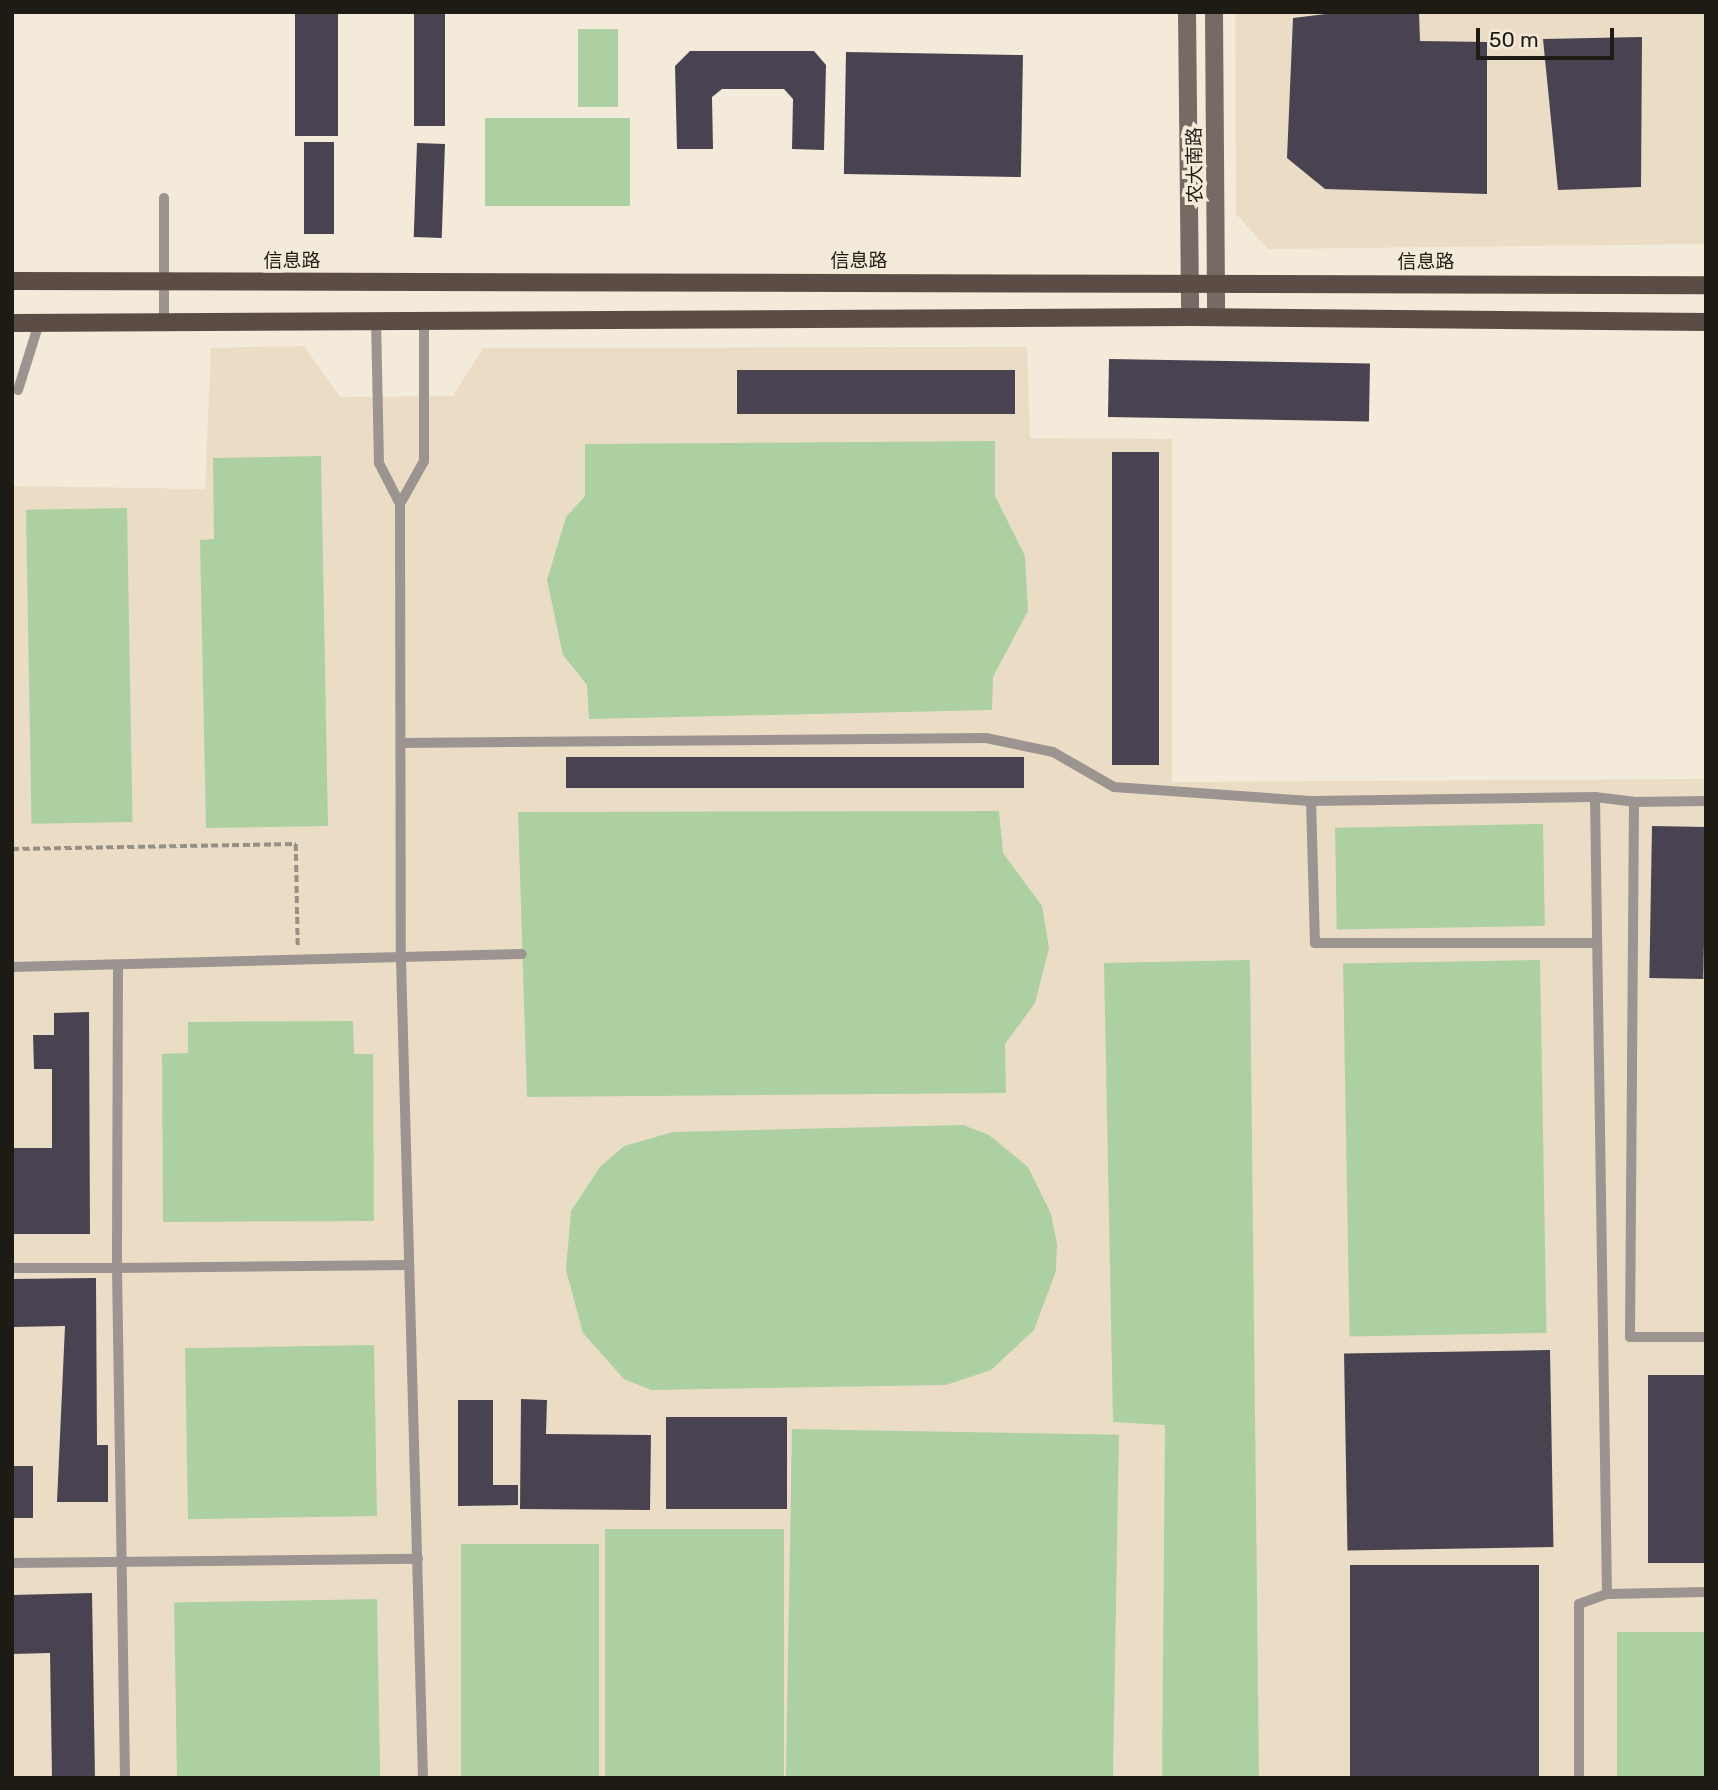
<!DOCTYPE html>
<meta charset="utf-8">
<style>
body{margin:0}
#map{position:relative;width:1718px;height:1790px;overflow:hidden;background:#f4ead9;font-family:Rubik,"Noto Sans SC",sans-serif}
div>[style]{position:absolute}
.built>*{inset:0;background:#ebddc5}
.green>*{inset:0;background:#acd0a2;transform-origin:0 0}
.building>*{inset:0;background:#494351;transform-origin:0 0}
.path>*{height:3.5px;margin-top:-1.75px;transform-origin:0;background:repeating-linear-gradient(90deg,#979084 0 7px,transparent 0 10.5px)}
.service>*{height:10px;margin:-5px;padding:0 5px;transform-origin:5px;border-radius:5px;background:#9c9490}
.secondary>*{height:18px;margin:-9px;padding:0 9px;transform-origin:9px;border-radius:9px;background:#766a64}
.primary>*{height:18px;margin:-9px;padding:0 9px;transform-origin:9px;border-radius:9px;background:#5b4d46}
span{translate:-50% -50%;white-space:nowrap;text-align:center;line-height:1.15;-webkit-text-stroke:7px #f4ead9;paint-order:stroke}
.street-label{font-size:19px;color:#1e1b15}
.frame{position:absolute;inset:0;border:14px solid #1e1b15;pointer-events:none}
.scale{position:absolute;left:1476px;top:28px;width:138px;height:32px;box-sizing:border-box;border:4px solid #1e1b15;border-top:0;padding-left:9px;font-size:21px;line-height:24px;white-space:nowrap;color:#1e1b15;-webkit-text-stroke:5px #f4ead9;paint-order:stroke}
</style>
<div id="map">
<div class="built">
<div style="clip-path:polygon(1235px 12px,1706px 12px,1706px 244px,1268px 249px,1236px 214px)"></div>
<div style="clip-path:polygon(304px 346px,340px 397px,453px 396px,483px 348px,1027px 347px,1030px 438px,1172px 439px,1172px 782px,1706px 779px,1706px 1778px,12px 1778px,12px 486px,205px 489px,211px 348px)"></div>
</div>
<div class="green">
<div style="left:578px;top:29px;width:40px;height:78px"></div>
<div style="left:485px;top:118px;width:145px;height:88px"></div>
<div style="clip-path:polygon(995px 441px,995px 496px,1025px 556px,1028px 611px,993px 677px,992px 710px,589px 719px,587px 685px,563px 655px,547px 580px,566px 517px,585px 496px,585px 444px)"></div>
<div style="clip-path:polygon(321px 456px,328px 826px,206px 828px,200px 540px,214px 539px,213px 458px)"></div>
<div style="left:127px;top:508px;width:314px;height:101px;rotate:89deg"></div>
<div style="clip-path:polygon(999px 811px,1003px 853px,1042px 906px,1049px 948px,1035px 1003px,1005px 1044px,1006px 1093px,527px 1097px,518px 812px)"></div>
<div style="left:1543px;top:824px;width:102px;height:208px;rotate:89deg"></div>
<div style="clip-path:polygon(1250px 960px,1259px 1778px,1162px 1778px,1165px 1425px,1113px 1422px,1104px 963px)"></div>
<div style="left:1540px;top:960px;width:373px;height:197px;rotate:89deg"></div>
<div style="clip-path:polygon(353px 1021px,354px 1054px,373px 1054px,374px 1221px,163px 1222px,162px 1054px,188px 1053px,188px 1022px)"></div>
<div style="clip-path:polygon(963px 1125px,989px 1135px,1028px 1167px,1051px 1214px,1057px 1244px,1056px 1271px,1034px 1330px,991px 1370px,946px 1385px,651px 1390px,624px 1379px,583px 1333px,566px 1270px,571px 1211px,600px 1167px,624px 1146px,673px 1132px)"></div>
<div style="left:374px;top:1345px;width:171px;height:189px;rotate:89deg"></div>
<div style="left:792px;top:1429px;width:327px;height:349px;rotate:1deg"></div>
<div style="left:605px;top:1529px;width:179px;height:249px"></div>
<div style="left:461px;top:1544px;width:138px;height:234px"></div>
<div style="left:377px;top:1599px;width:179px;height:203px;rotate:89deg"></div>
<div style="left:1617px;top:1632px;width:89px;height:146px"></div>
</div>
<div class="building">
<div style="left:295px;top:12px;width:43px;height:124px"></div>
<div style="left:414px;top:12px;width:31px;height:114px"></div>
<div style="clip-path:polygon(1342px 12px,1419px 12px,1420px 41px,1487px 42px,1487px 194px,1325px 189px,1287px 158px,1293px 18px)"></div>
<div style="clip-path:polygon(1642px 37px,1641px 187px,1558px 190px,1543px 39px)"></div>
<div style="clip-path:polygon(690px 51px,814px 51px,826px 65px,824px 150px,792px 149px,793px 99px,784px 89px,722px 89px,712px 97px,713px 149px,677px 149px,675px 66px)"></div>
<div style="left:846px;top:52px;width:177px;height:122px;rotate:1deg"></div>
<div style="left:304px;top:142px;width:30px;height:92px"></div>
<div style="left:417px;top:143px;width:28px;height:94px;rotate:2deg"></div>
<div style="left:1109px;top:359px;width:261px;height:58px;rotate:1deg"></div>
<div style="left:737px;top:370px;width:278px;height:44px"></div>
<div style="left:1112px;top:452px;width:47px;height:313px"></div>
<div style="left:1024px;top:757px;width:31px;height:458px;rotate:90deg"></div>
<div style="left:1652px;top:826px;width:54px;height:152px;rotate:1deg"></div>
<div style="clip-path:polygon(89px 1012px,90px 1234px,13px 1234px,13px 1148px,52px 1148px,52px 1069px,34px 1069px,33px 1035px,54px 1035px,54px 1013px)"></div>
<div style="clip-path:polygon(96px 1278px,97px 1445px,108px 1445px,108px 1502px,57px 1502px,65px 1326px,12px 1327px,12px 1279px)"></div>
<div style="left:1550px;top:1350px;width:197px;height:206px;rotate:89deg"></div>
<div style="left:1706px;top:1375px;width:188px;height:58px;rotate:90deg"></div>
<div style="clip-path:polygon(521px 1399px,547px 1400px,546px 1434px,651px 1435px,650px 1510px,520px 1509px)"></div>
<div style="clip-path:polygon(458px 1400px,493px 1400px,493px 1485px,518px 1485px,518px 1505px,458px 1506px)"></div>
<div style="left:666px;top:1417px;width:121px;height:92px"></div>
<div style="left:12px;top:1466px;width:21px;height:52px"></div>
<div style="left:1350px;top:1565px;width:189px;height:213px"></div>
<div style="clip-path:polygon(92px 1593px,95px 1778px,52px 1778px,50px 1653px,12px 1654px,12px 1595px)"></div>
</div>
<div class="path">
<div style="left:12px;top:849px;width:284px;rotate:-1deg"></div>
<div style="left:296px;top:844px;width:103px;rotate:88.9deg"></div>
</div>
<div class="service">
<div style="left:376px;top:320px;width:143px;rotate:88.8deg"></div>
<div style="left:379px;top:463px;width:46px;rotate:62.9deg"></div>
<div style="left:400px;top:504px;width:456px;rotate:89.9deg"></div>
<div style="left:401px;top:960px;width:818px;rotate:88.46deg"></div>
<div style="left:164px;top:321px;width:123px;rotate:-90deg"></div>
<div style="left:18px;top:390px;width:70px;rotate:-72.6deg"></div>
<div style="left:400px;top:504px;width:49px;rotate:-60.8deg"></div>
<div style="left:424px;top:461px;width:141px;rotate:-90deg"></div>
<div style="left:401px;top:743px;width:585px;rotate:-0.49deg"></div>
<div style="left:986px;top:738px;width:68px;rotate:11.8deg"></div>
<div style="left:1053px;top:752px;width:70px;rotate:29.8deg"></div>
<div style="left:1114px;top:787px;width:197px;rotate:4.1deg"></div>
<div style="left:1595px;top:797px;width:797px;rotate:89.14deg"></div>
<div style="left:1607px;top:1594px;width:99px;rotate:-1.2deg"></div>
<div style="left:1706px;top:801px;width:72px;rotate:179.2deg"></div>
<div style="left:1634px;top:802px;width:535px;rotate:90.43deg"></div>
<div style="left:1630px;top:1337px;width:76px"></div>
<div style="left:1596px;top:943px;width:281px;rotate:180deg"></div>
<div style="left:1315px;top:943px;width:142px;rotate:-91.6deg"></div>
<div style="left:1311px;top:801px;width:284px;rotate:-0.8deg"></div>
<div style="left:1595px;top:797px;width:39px;rotate:7deg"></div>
<div style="left:118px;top:965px;width:303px;rotate:90.2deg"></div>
<div style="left:117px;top:1268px;width:292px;rotate:-0.6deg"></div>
<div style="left:12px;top:967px;width:510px;rotate:-1.46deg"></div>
<div style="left:12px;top:1268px;width:105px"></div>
<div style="left:117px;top:1268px;width:510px;rotate:89.1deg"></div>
<div style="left:12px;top:1563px;width:406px;rotate:-0.6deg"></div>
<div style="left:1579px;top:1778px;width:174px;rotate:-90deg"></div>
<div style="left:1579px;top:1604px;width:30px;rotate:-20deg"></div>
</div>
<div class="secondary">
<div style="left:1187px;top:12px;width:305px;rotate:89.4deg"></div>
<div style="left:1214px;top:12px;width:305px;rotate:89.6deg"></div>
</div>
<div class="primary">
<div style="left:12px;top:281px;width:1694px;rotate:0.14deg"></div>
<div style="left:12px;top:323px;width:1178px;rotate:-0.29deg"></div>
<div style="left:1190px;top:317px;width:516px;rotate:0.56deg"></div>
</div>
<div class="street-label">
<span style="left:1195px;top:165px;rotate:-91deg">农大南路</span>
<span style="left:292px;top:261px">信息路</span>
<span style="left:859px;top:261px">信息路</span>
<span style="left:1426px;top:262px">信息路</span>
</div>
<div class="frame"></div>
<div class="scale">50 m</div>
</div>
